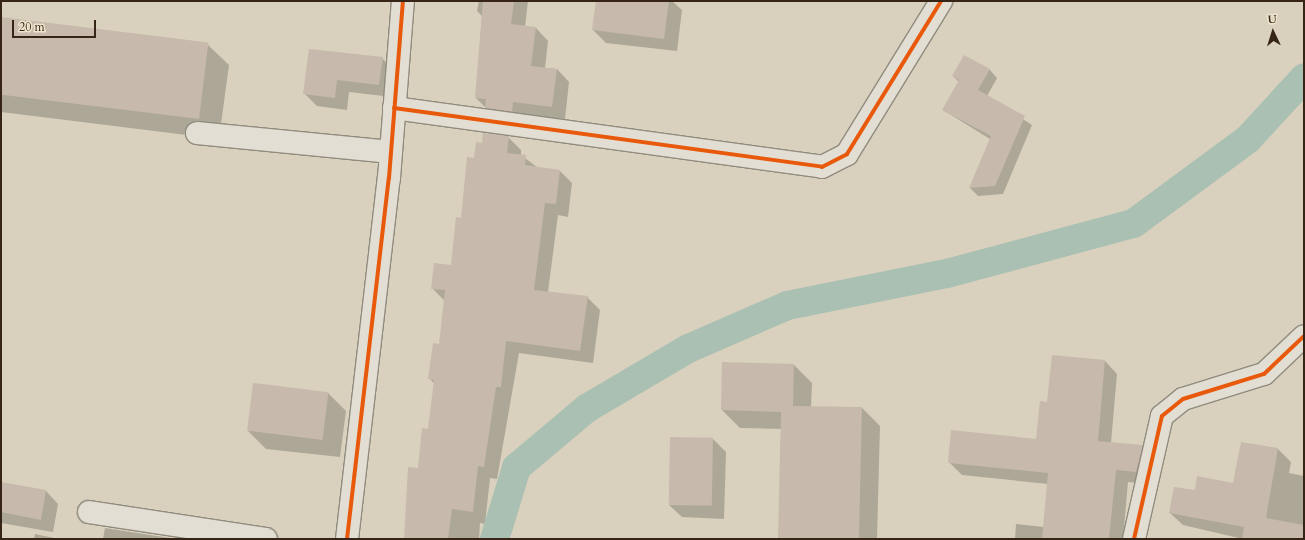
<!DOCTYPE html>
<style>
body{margin:0}
#map{position:relative;width:1305px;height:540px;overflow:hidden;background:#d9d1bd;font-family:Cardo,serif}
div>[style]{position:absolute}
.shadow>*{inset:0;background:#0003}
.canal>*{height:29px;margin:-14.5px;padding:0 14.5px;transform-origin:14.5px;border-radius:14.5px;background:#aac0b3}
.building>*{inset:0;background:#c7b9ab;transform-origin:0 0}
.roads{filter:drop-shadow(1px 0 #918b7e) drop-shadow(-1px 0 #918b7e) drop-shadow(0 1px #918b7e) drop-shadow(0 -1px #918b7e)}
.minor>*{height:22px;margin:-11px;padding:0 11px;transform-origin:11px;border-radius:11px;background:#e2ded3}
.cycleway>*{height:4px;margin:-2px;padding:0 2px;transform-origin:2px;border-radius:2px;background:#e8590c}
span{translate:-50% -50%;white-space:nowrap;text-align:center;line-height:1.15;-webkit-text-stroke:3px #eee5cc;paint-order:stroke}
.frame{position:absolute;inset:0;border:2px solid #362517;pointer-events:none}
.north{position:absolute;left:1253px;top:12px;width:40px;height:40px;-webkit-text-stroke:3px #eee5cc;paint-order:stroke;rotate:356deg;font-size:11px;font-weight:700;line-height:16px;text-align:center;color:#362517}
.north::after{content:'';display:block;margin:auto;width:14px;height:18px;background:#362517;clip-path:polygon(50% 0,100% 100%,50% 72%,0 100%)}
.scale{position:absolute;left:12px;top:20px;width:84px;height:18px;box-sizing:border-box;border:2px solid #362517;border-top:0;padding-left:5px;font-size:12px;line-height:14px;white-space:nowrap;color:#362517;-webkit-text-stroke:3px #eee5cc;paint-order:stroke}
</style>
<div id="map">
<div class="shadow">
<div style="clip-path:polygon(479px 1px,528px 1px,525px 27px,536px 28px,548px 41px,545px 68px,557px 69px,569px 82px,565px 119px,525px 115px,524px 124px,489px 111px,476px 98px,482px 16px,477px 11px)"></div>
<div style="clip-path:polygon(597px 1px,672px 1px,682px 10px,677px 51px,606px 43px,593px 30px)"></div>
<div style="clip-path:polygon(1px 18px,207px 44px,229px 65px,219px 139px,1px 112px)"></div>
<div style="clip-path:polygon(382px 58px,395px 71px,392px 97px,349px 92px,347px 110px,317px 106px,304px 93px)"></div>
<div style="clip-path:polygon(989px 69px,997px 78px,987px 96px,1032px 125px,1003px 194px,978px 196px,970px 188px,990px 139px,943px 110px,959px 82px,953px 76px)"></div>
<div style="clip-path:polygon(508px 137px,521px 150px,521px 155px,538px 168px,560px 171px,572px 183px,568px 217px,558px 215px,548px 292px,587px 297px,600px 310px,593px 363px,519px 353px,497px 479px,490px 478px,485px 524px,480px 523px,479px 539px,406px 539px,429px 430px,435px 384px,430px 379px,440px 345px,445px 301px,432px 288px,452px 266px,475px 159px,483px 144px)"></div>
<div style="clip-path:polygon(1105px 361px,1117px 374px,1111px 443px,1142px 446px,1155px 459px,1149px 484px,1128px 482px,1123px 539px,1015px 539px,1016px 524px,1044px 527px,1048px 484px,962px 475px,949px 462px,1037px 440px,1048px 403px)"></div>
<div style="clip-path:polygon(794px 365px,812px 383px,811px 407px,862px 408px,880px 426px,877px 539px,779px 539px,782px 429px,740px 428px,722px 410px)"></div>
<div style="clip-path:polygon(328px 393px,346px 411px,340px 457px,266px 449px,248px 431px)"></div>
<div style="clip-path:polygon(713px 439px,726px 452px,724px 519px,682px 517px,669px 505px)"></div>
<div style="clip-path:polygon(1242px 443px,1278px 449px,1291px 462px,1289px 473px,1304px 476px,1304px 539px,1243px 539px,1183px 525px,1170px 513px,1196px 491px,1234px 484px)"></div>
<div style="clip-path:polygon(1px 483px,46px 491px,58px 504px,53px 532px,1px 523px)"></div>
<div style="clip-path:polygon(105px 528px,176px 539px,103px 539px)"></div>
<div style="clip-path:polygon(35px 534px,59px 539px,34px 539px)"></div>
</div>
<div class="canal">
<div style="left:494px;top:539px;width:75px;rotate:-73deg"></div>
<div style="left:516px;top:467px;width:92px;rotate:-40.1deg"></div>
<div style="left:586px;top:408px;width:118px;rotate:-30.5deg"></div>
<div style="left:688px;top:348px;width:108px;rotate:-23.5deg"></div>
<div style="left:787px;top:305px;width:166px;rotate:-11.4deg"></div>
<div style="left:950px;top:272px;width:189px;rotate:-15deg"></div>
<div style="left:1133px;top:223px;width:142px;rotate:-36.4deg"></div>
<div style="left:1247px;top:139px;width:84px;rotate:-47.4deg"></div>
</div>
<div class="building">
<div style="clip-path:polygon(483px 1px,514px 1px,511px 24px,536px 27px,531px 66px,557px 69px,552px 107px,513px 102px,512px 112px,485px 108px,486px 99px,475px 98px)"></div>
<div style="clip-path:polygon(596px 1px,669px 1px,664px 39px,592px 30px)"></div>
<div style="left:1px;top:17px;width:209px;height:77px;rotate:7deg"></div>
<div style="clip-path:polygon(309px 49px,383px 57px,379px 85px,337px 80px,335px 98px,303px 94px)"></div>
<div style="clip-path:polygon(964px 55px,990px 69px,978px 90px,1025px 116px,995px 186px,969px 188px,991px 136px,942px 110px,959px 80px,952px 76px)"></div>
<div style="clip-path:polygon(483px 133px,509px 136px,507px 153px,526px 155px,525px 165px,560px 170px,556px 204px,545px 203px,534px 290px,588px 296px,580px 351px,506px 341px,501px 387px,496px 387px,484px 467px,478px 466px,473px 512px,452px 509px,448px 539px,404px 539px,408px 467px,418px 468px,422px 428px,428px 429px,434px 380px,428px 379px,433px 343px,439px 344px,445px 290px,431px 289px,434px 263px,451px 265px,456px 217px,461px 218px,467px 157px,474px 158px,476px 142px,482px 143px)"></div>
<div style="clip-path:polygon(1052px 355px,1105px 360px,1098px 441px,1143px 445px,1136px 472px,1116px 470px,1109px 539px,1042px 539px,1048px 473px,948px 463px,951px 430px,1036px 439px,1040px 401px,1047px 402px)"></div>
<div style="clip-path:polygon(722px 362px,794px 364px,793px 406px,862px 407px,859px 539px,778px 539px,781px 412px,721px 410px)"></div>
<div style="left:253px;top:383px;width:76px;height:48px;rotate:7deg"></div>
<div style="left:670px;top:437px;width:43px;height:68px;rotate:1deg"></div>
<div style="clip-path:polygon(1241px 442px,1278px 448px,1266px 518px,1304px 525px,1304px 539px,1242px 539px,1244px 527px,1169px 513px,1174px 487px,1195px 490px,1197px 476px,1233px 483px)"></div>
<div style="clip-path:polygon(1px 482px,46px 490px,41px 520px,1px 512px)"></div>
</div>
<div class="roads">
<div class="minor">
<div style="left:394px;top:108px;width:432px;rotate:7.8deg"></div>
<div style="left:822px;top:167px;width:28px;rotate:-27deg"></div>
<div style="left:847px;top:154px;width:180px;rotate:-58.4deg"></div>
<div style="left:197px;top:133px;width:195px;rotate:5.6deg"></div>
<div style="left:89px;top:512px;width:179px;rotate:8.7deg"></div>
<div style="left:347px;top:539px;width:363px;rotate:-83.4deg"></div>
<div style="left:389px;top:178px;width:178px;rotate:-85.5deg"></div>
<div style="left:1134px;top:539px;width:126px;rotate:-77.2deg"></div>
<div style="left:1162px;top:416px;width:27px;rotate:-39deg"></div>
<div style="left:1183px;top:399px;width:85px;rotate:-17.2deg"></div>
<div style="left:1264px;top:374px;width:55px;rotate:-43.5deg"></div>
</div>
</div>
<div class="cycleway">
<div style="left:394px;top:108px;width:432px;rotate:7.8deg"></div>
<div style="left:822px;top:167px;width:28px;rotate:-27deg"></div>
<div style="left:847px;top:154px;width:180px;rotate:-58.4deg"></div>
<div style="left:347px;top:539px;width:363px;rotate:-83.4deg"></div>
<div style="left:389px;top:178px;width:178px;rotate:-85.5deg"></div>
<div style="left:1134px;top:539px;width:126px;rotate:-77.2deg"></div>
<div style="left:1162px;top:416px;width:27px;rotate:-39deg"></div>
<div style="left:1183px;top:399px;width:85px;rotate:-17.2deg"></div>
<div style="left:1264px;top:374px;width:55px;rotate:-43.5deg"></div>
</div>
<div class="frame"></div>
<div class="north">U</div>
<div class="scale">20 m</div>
</div>
